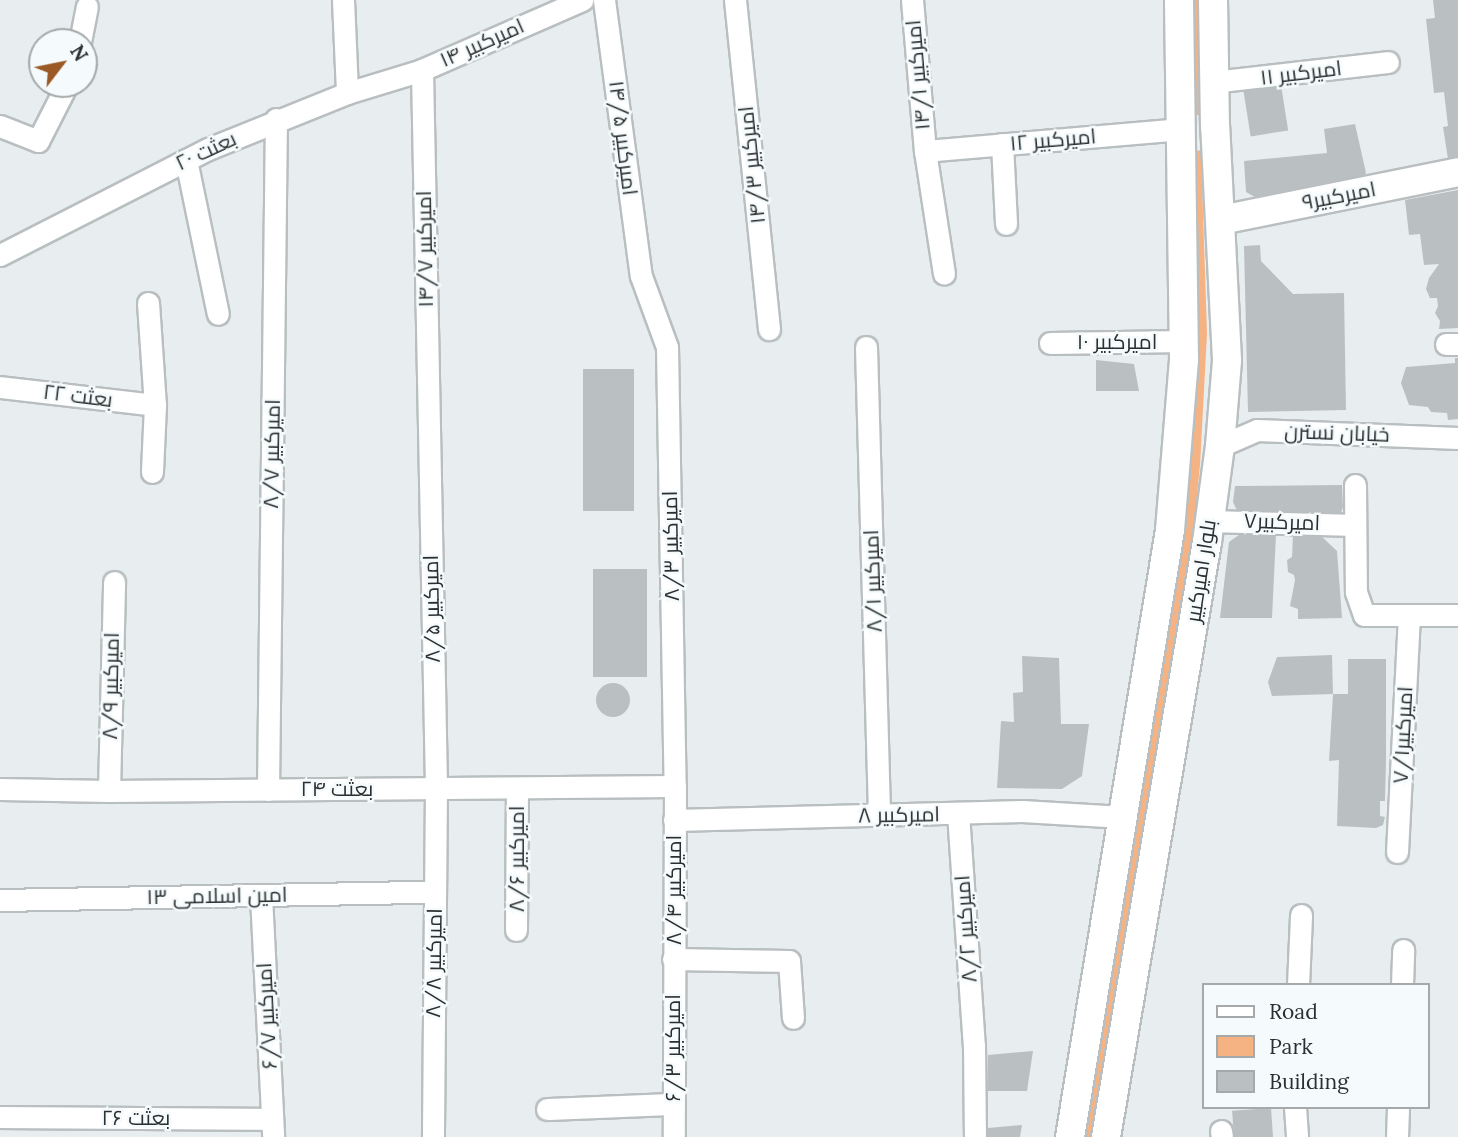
<!DOCTYPE html>
<meta charset="utf-8">
<style>
body{margin:0}
#map{position:relative;width:1458px;height:1137px;overflow:hidden;background:#e8eeef;font-family:Lora,Cairo,serif}
div>[style]{position:absolute}
.green>*{inset:0;background:#f5b384;transform-origin:0 0}
.building>*{inset:0;background:#bac0c1;transform-origin:0 0}
.round{border-radius:50%}
.roads{filter:drop-shadow(2px 0 #b9bfc0) drop-shadow(-2px 0 #b9bfc0) drop-shadow(0 2px #b9bfc0) drop-shadow(0 -2px #b9bfc0)}
.street>*{height:21px;margin:-10.5px;padding:0 10.5px;transform-origin:10.5px;border-radius:10.5px;background:#fff}
.secondary>*{height:28px;margin:-14px;padding:0 14px;transform-origin:14px;border-radius:14px;background:#fff}
span{translate:-50% -50%;white-space:nowrap;text-align:center;line-height:1.15;-webkit-text-stroke:5px #f5fbfc;paint-order:stroke}
.street-label{font-size:21px;color:#2c2e2f}
.legend{position:absolute;left:1202px;top:983px;width:228px;height:126px;box-sizing:border-box;background:#f5fbfc;border:2px solid #a5a9aa;margin:0;padding:9px 12px;list-style:none;font-size:21px;color:#2c2e2f}
.legend li{display:flex;align-items:center;gap:14px;height:35px}
.legend b{width:35px;border:2px solid #a5a9aa}
.north{position:absolute;left:28px;top:28px;width:70px;height:70px;box-sizing:border-box;background:#f5fbfc;border:2px solid #a5a9aa;border-radius:50%;rotate:58deg;font-size:19px;font-weight:700;line-height:28px;text-align:center;color:#2c2e2f}
.north::after{content:'';display:block;margin:auto;width:24px;height:32px;background:#9a5925;clip-path:polygon(50% 0,100% 100%,50% 72%,0 100%)}
</style>
<div id="map">
<div class="green">
<div style="left:1194px;top:0;width:8px;height:115px"></div>
<div style="clip-path:polygon(1201px 150px,1207px 334px,1200px 465px,1191px 555px,1091px 1137px,1083px 1137px,1188px 495px,1197px 342px,1193px 152px)"></div>
</div>
<div class="building">
<div style="clip-path:polygon(1433px 0,1458px 0,1458px 164px,1448px 159px,1443px 127px,1448px 126px,1444px 92px,1434px 93px,1426px 19px,1435px 18px)"></div>
<div style="left:1281px;top:85px;width:46px;height:38px;rotate:81deg"></div>
<div style="clip-path:polygon(1355px 124px,1366px 173px,1355px 183px,1262px 201px,1246px 192px,1244px 161px,1327px 153px,1324px 129px)"></div>
<div style="clip-path:polygon(1458px 190px,1458px 328px,1439px 329px,1440px 321px,1435px 313px,1438px 306px,1437px 298px,1430px 298px,1426px 289px,1429px 278px,1439px 264px,1424px 265px,1420px 234px,1409px 235px,1405px 200px)"></div>
<div style="clip-path:polygon(1260px 245px,1261px 261px,1293px 294px,1344px 293px,1346px 410px,1248px 412px,1244px 246px)"></div>
<div style="clip-path:polygon(1455px 358px,1458px 358px,1458px 419px,1448px 420px,1447px 413px,1431px 412px,1428px 407px,1409px 405px,1401px 383px,1406px 367px,1455px 363px)"></div>
<div style="clip-path:polygon(1096px 360px,1134px 364px,1139px 391px,1096px 391px)"></div>
<div style="left:583px;top:369px;width:51px;height:142px"></div>
<div style="clip-path:polygon(1342px 485px,1343px 507px,1341px 513px,1333px 517px,1239px 515px,1233px 502px,1235px 486px)"></div>
<div style="clip-path:polygon(1243px 532px,1276px 534px,1272px 618px,1220px 618px,1229px 542px)"></div>
<div style="clip-path:polygon(1293px 535px,1320px 535px,1337px 551px,1342px 618px,1298px 619px,1298px 609px,1290px 606px,1295px 580px,1294px 575px,1288px 572px,1287px 560px,1292px 557px)"></div>
<div style="left:593px;top:569px;width:54px;height:108px"></div>
<div style="clip-path:polygon(1332px 655px,1333px 694px,1272px 696px,1268px 682px,1277px 657px)"></div>
<div style="clip-path:polygon(1022px 656px,1059px 658px,1061px 724px,1089px 724px,1082px 776px,1062px 789px,997px 788px,1001px 721px,1014px 722px,1013px 693px,1023px 692px)"></div>
<div style="clip-path:polygon(1348px 659px,1386px 659px,1386px 760px,1385px 801px,1380px 801px,1380px 816px,1385px 817px,1383px 825px,1376px 828px,1337px 826px,1339px 760px,1329px 761px,1333px 694px,1348px 694px)"></div>
<div class="round" style="left:596px;top:683px;width:34px;height:34px"></div>
<div style="clip-path:polygon(1033px 1051px,1027px 1091px,988px 1091px,988px 1055px)"></div>
<div style="left:1271px;top:1108px;width:29px;height:39px;rotate:86deg"></div>
<div style="clip-path:polygon(1022px 1125px,1020px 1137px,987px 1137px,988px 1128px)"></div>
</div>
<div class="roads">
<div class="street">
<div style="left:343px;top:0;width:93px;rotate:87.5deg"></div>
<div style="left:604px;top:0;width:278px;rotate:82.4deg"></div>
<div style="left:641px;top:276px;width:76px;rotate:69.9deg"></div>
<div style="left:667px;top:347px;width:439px;rotate:89deg"></div>
<div style="left:675px;top:786px;width:351px;rotate:90.2deg"></div>
<div style="left:735px;top:0;width:331px;rotate:84.1deg"></div>
<div style="left:912px;top:0;width:152px;rotate:85.1deg"></div>
<div style="left:925px;top:151px;width:124px;rotate:81.2deg"></div>
<div style="left:80px;top:42px;width:36px;rotate:-79deg"></div>
<div style="left:422px;top:70px;width:718px;rotate:88.88deg"></div>
<div style="left:436px;top:788px;width:349px;rotate:90.5deg"></div>
<div style="left:1213px;top:82px;width:176px;rotate:-6.5deg"></div>
<div style="left:0;top:126px;width:41px;rotate:21.5deg"></div>
<div style="left:38px;top:141px;width:64px;rotate:-63deg"></div>
<div style="left:1002px;top:144px;width:80px;rotate:87.1deg"></div>
<div style="left:925px;top:151px;width:256px;rotate:-4.9deg"></div>
<div style="left:186px;top:160px;width:157px;rotate:78.3deg"></div>
<div style="left:0;top:255px;width:233px;rotate:-27deg"></div>
<div style="left:208px;top:149px;width:150px;rotate:-21.9deg"></div>
<div style="left:347px;top:93px;width:78px;rotate:-17deg"></div>
<div style="left:422px;top:70px;width:175px;rotate:-23.6deg"></div>
<div style="left:148px;top:303px;width:102px;rotate:86.1deg"></div>
<div style="left:155px;top:405px;width:67px;rotate:92.6deg"></div>
<div style="left:1050px;top:343px;width:134px;rotate:-0.9deg"></div>
<div style="left:1446px;top:344px;width:12px"></div>
<div style="left:866px;top:347px;width:468px;rotate:88.4deg"></div>
<div style="left:0;top:387px;width:156px;rotate:6.6deg"></div>
<div style="left:1220px;top:446px;width:40px;rotate:-23.4deg"></div>
<div style="left:1257px;top:430px;width:201px;rotate:2.3deg"></div>
<div style="left:1355px;top:485px;width:107px;rotate:89.5deg"></div>
<div style="left:1356px;top:592px;width:24px;rotate:71deg"></div>
<div style="left:1364px;top:615px;width:94px"></div>
<div style="left:1210px;top:521px;width:145px;rotate:1.6deg"></div>
<div style="left:0;top:789px;width:109px;rotate:1.1deg"></div>
<div style="left:109px;top:791px;width:566px;rotate:-0.51deg"></div>
<div style="left:268px;top:790px;width:671px;rotate:-89.32deg"></div>
<div style="left:109px;top:791px;width:209px;rotate:-88.6deg"></div>
<div style="left:958px;top:813px;width:233px;rotate:86.1deg"></div>
<div style="left:974px;top:1045px;width:92px;rotate:89.4deg"></div>
<div style="left:674px;top:820px;width:348px;rotate:-1.5deg"></div>
<div style="left:1022px;top:811px;width:101px;rotate:3.4deg"></div>
<div style="left:1397px;top:852px;width:235px;rotate:-87.1deg"></div>
<div style="left:261px;top:896px;width:241px;rotate:87.1deg"></div>
<div style="left:0;top:900px;width:435px;rotate:-1.1deg"></div>
<div style="left:516px;top:930px;width:142px;rotate:-89.6deg"></div>
<div style="left:673px;top:959px;width:116px;rotate:1deg"></div>
<div style="left:789px;top:961px;width:57px;rotate:86deg"></div>
<div style="left:1298px;top:985px;width:70px;rotate:-87.5deg"></div>
<div style="left:1402px;top:985px;width:35px;rotate:-88deg"></div>
<div style="left:1295px;top:1107px;width:30px;rotate:86deg"></div>
<div style="left:547px;top:1109px;width:125px;rotate:-2.3deg"></div>
<div style="left:0;top:1117px;width:272px;rotate:0.4deg"></div>
<div style="left:1221px;top:1131px;width:6px;rotate:81deg"></div>
<div style="left:1397px;top:1137px;width:30px;rotate:-88deg"></div>
</div>
<div class="secondary">
<div style="left:1221px;top:220px;width:242px;rotate:-11.4deg"></div>
<div style="left:1070px;top:1137px;width:615px;rotate:-80.64deg"></div>
<div style="left:1170px;top:530px;width:171px;rotate:-85.3deg"></div>
<div style="left:1184px;top:360px;width:360px;rotate:-90.8deg"></div>
<div style="left:1106px;top:1137px;width:604px;rotate:-80.37deg"></div>
<div style="left:1207px;top:542px;width:97px;rotate:-82.3deg"></div>
<div style="left:1220px;top:446px;width:86px;rotate:-85.3deg"></div>
<div style="left:1227px;top:360px;width:233px;rotate:-92.9deg"></div>
<div style="left:1215px;top:127px;width:127px;rotate:-90.9deg"></div>
</div>
</div>
<div class="street-label">
<span style="left:482px;top:43px;rotate:-24deg">امیرکبیر ۱۴</span>
<span style="left:1301px;top:73px;rotate:-7deg">امیرکبیر ۱۱</span>
<span style="left:918px;top:75px;rotate:-95deg">امیرکبیر ۱۴/۱</span>
<span style="left:623px;top:138px;rotate:83deg">امیرکبیر ۱۴/۵</span>
<span style="left:1053px;top:140px;rotate:-5deg">امیرکبیر ۱۲</span>
<span style="left:206px;top:151px;rotate:-25deg">بعثت ۲۰</span>
<span style="left:752px;top:165px;rotate:-96deg">امیرکبیر ۱۴/۳</span>
<span style="left:1339px;top:196px;rotate:-11deg">امیرکبیر۹</span>
<span style="left:425px;top:249px;rotate:-91deg">امیرکبیر ۱۴/۷</span>
<span style="left:1117px;top:342px">امیرکبیر ۱۰</span>
<span style="left:78px;top:396px;rotate:7deg">بعثت ۲۲</span>
<span style="left:1337px;top:433px;rotate:2deg">خیابان نسترن</span>
<span style="left:272px;top:454px;rotate:-89deg">امیرکبیر ۸/۷</span>
<span style="left:1282px;top:522px;rotate:2deg">امیرکبیر۷</span>
<span style="left:671px;top:546px;rotate:-91deg">امیرکبیر ۸/۳</span>
<span style="left:1201px;top:571px;rotate:-81deg">بلوار امیرکبیر</span>
<span style="left:873px;top:581px;rotate:-92deg">امیرکبیر ۸/۱</span>
<span style="left:432px;top:609px;rotate:-91deg">امیرکبیر ۸/۵</span>
<span style="left:111px;top:686px;rotate:-89deg">امیرکبیر ۸/۹</span>
<span style="left:1403px;top:735px;rotate:-87deg">امیرکبیر۷/۱</span>
<span style="left:337px;top:789px">بعثت ۲۴</span>
<span style="left:899px;top:815px;rotate:-1deg">امیرکبیر ۸</span>
<span style="left:517px;top:859px;rotate:-90deg">امیرکبیر ۸/۶</span>
<span style="left:674px;top:890px;rotate:-90deg">امیرکبیر ۸/۴</span>
<span style="left:217px;top:896px;rotate:-1deg">امین اسلامی ۱۳</span>
<span style="left:966px;top:929px;rotate:-94deg">امیرکبیر ۸/۲</span>
<span style="left:434px;top:963px;rotate:-89deg">امیرکبیر ۸/۸</span>
<span style="left:267px;top:1016px;rotate:-93deg">امیرکبیر ۶/۷</span>
<span style="left:673px;top:1048px;rotate:-90deg">امیرکبیر ۶/۳</span>
<span style="left:136px;top:1118px">بعثت ۲۶</span>
</div>
<ul class="legend">
<li><b style="height:9px;background:#fff"></b>Road</li>
<li><b style="height:19px;background:#f5b384"></b>Park</li>
<li><b style="height:19px;background:#bac0c1"></b>Building</li>
</ul>
<div class="north">N</div>
</div>
